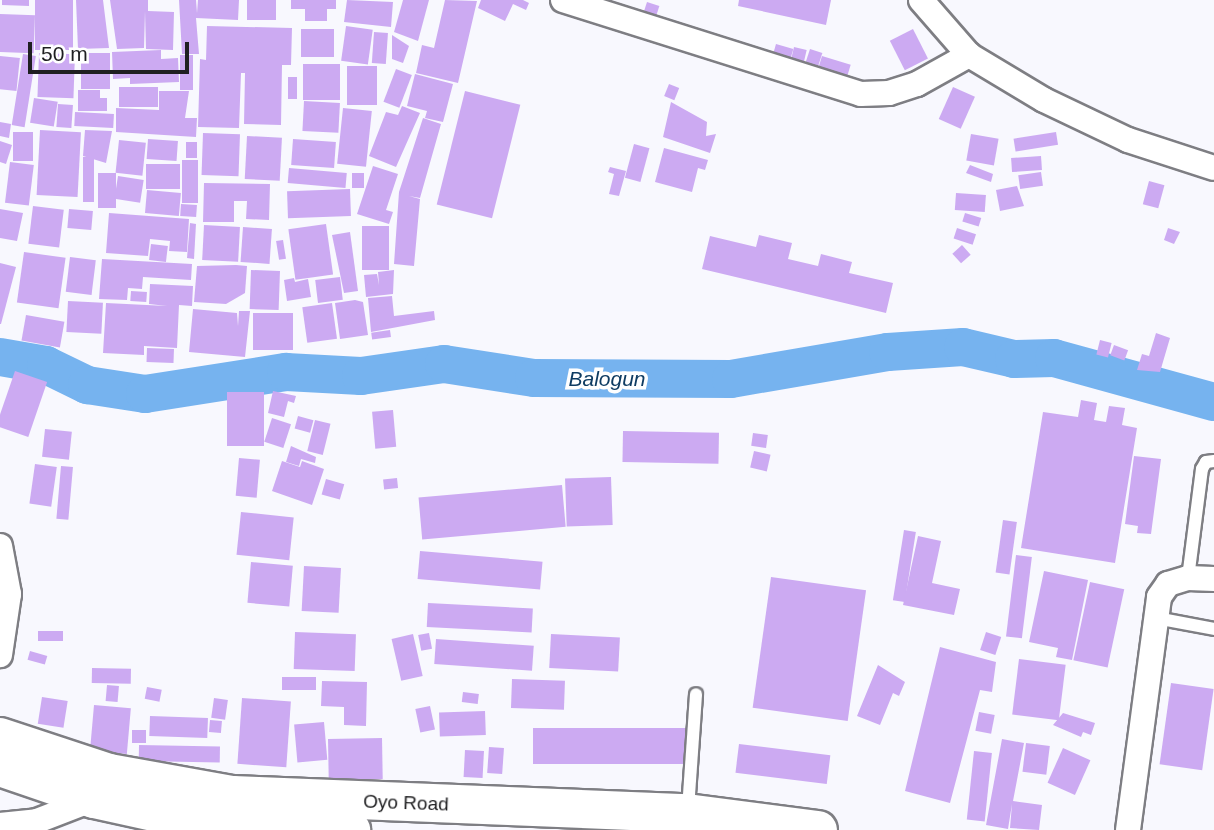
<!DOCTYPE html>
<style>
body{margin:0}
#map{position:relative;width:1214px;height:830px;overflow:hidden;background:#f8f8fe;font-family:Helvetica,sans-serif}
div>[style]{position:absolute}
.river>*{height:38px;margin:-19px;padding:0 19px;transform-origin:19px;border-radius:19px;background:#76b3ef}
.building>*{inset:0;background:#ccaaf2;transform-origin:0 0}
.roads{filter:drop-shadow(2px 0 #7e7e83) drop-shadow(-2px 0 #7e7e83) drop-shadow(0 2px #7e7e83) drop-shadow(0 -2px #7e7e83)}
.service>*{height:12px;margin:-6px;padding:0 6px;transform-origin:6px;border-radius:6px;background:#fff}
.minor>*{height:24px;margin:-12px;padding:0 12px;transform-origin:12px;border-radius:12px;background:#fff}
.primary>*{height:38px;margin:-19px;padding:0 19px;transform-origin:19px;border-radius:19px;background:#fff}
span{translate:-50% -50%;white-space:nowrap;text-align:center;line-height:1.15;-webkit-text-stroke:7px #fff;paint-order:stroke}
.street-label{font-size:19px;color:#1f1f21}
.water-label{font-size:21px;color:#0f3c62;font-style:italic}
.scale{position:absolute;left:28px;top:42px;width:161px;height:32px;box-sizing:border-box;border:4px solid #1f1f21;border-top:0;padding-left:9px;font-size:21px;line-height:24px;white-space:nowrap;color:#1f1f21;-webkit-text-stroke:5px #fff;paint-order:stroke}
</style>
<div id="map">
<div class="river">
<div style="left:0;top:357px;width:47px;rotate:9.9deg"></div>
<div style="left:46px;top:365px;width:46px;rotate:26deg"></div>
<div style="left:87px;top:385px;width:59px;rotate:8.8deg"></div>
<div style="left:145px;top:394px;width:143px;rotate:-8.9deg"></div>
<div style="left:286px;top:372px;width:75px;rotate:3.1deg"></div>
<div style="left:361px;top:376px;width:84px;rotate:-8.2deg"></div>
<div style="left:444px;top:364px;width:91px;rotate:8.8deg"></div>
<div style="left:534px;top:378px;width:197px;rotate:0.3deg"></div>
<div style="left:731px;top:379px;width:159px;rotate:-9.8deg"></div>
<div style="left:888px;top:352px;width:75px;rotate:-3.8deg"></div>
<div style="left:963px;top:347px;width:52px;rotate:13.2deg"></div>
<div style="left:1014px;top:359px;width:40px;rotate:-1.4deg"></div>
<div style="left:1054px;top:358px;width:166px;rotate:15.4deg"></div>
</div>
<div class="building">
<div style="clip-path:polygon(2px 0,29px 0,29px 6px,2px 5px)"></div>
<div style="left:35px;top:0;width:38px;height:50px"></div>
<div style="clip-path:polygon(76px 0,103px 0,109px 48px,78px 49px)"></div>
<div style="clip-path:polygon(110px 0,148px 0,148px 11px,174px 12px,173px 50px,146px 49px,145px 11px,144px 48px,117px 49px)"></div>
<div style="clip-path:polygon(179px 0,196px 0,197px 13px,198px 0,239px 0,238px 20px,196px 18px,199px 54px,182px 54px)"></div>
<div style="left:247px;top:0;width:29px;height:20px"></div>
<div style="clip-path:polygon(291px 0,336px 0,336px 9px,327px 9px,327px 21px,305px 21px,305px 9px,291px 9px)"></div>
<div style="clip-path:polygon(347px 0,393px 2px,391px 27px,344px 22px)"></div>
<div style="clip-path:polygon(403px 0,429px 0,418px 41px,394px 32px)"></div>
<div style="clip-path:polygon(445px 0,477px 1px,458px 83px,416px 73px,422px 45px,434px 48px)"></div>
<div style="clip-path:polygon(481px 0,523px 0,529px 3px,526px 10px,513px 4px,505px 21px,478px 8px)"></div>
<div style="clip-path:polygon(739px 0,831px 0,826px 25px,738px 6px)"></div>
<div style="left:647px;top:2px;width:13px;height:15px;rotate:18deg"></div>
<div style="left:0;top:14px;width:35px;height:38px;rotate:2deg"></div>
<div style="clip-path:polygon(207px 26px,292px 28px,291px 65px,282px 65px,281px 125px,244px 124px,245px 73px,241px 73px,239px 128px,198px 127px,200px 59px,206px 60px)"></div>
<div style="left:346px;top:26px;width:27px;height:35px;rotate:8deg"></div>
<div style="left:301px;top:29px;width:33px;height:28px"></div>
<div style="left:913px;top:29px;width:33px;height:26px;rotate:63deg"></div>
<div style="left:374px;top:32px;width:14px;height:31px;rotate:4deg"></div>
<div style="clip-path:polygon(392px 35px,409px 46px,403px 63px,392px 59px)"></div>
<div style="left:776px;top:44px;width:18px;height:17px;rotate:16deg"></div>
<div style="left:794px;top:47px;width:13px;height:16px;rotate:13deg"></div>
<div style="left:810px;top:49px;width:13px;height:18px;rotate:18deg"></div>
<div style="clip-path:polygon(161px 50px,161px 59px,178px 58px,179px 82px,130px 84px,130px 78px,113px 79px,112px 52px)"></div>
<div style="left:39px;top:53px;width:36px;height:44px;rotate:2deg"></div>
<div style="left:81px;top:53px;width:29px;height:36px"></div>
<div style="left:23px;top:54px;width:13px;height:72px;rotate:9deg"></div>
<div style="left:180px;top:55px;width:13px;height:35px"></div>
<div style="left:0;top:56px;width:20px;height:33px;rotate:6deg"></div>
<div style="left:822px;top:56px;width:30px;height:14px;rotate:17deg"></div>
<div style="left:303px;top:64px;width:37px;height:36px"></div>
<div style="left:347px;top:66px;width:30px;height:39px"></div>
<div style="left:396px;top:69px;width:17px;height:35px;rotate:21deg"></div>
<div style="clip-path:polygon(415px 74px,453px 84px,443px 122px,425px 118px,427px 111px,407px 106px)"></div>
<div style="left:288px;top:77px;width:9px;height:22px"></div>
<div style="left:669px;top:84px;width:11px;height:13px;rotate:22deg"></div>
<div style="left:119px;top:87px;width:39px;height:20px"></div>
<div style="left:953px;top:87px;width:24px;height:35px;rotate:24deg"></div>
<div style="clip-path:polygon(78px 90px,100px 90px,100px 98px,107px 98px,107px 111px,78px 111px)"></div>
<div style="clip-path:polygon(159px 91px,189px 91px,185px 118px,197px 118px,196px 137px,116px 132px,116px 108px,159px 110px)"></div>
<div style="left:465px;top:91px;width:57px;height:117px;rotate:14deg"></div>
<div style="left:34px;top:98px;width:24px;height:25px;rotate:9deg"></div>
<div style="left:304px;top:101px;width:36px;height:30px;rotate:3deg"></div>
<div style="clip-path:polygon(671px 102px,707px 122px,706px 136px,716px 134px,710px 153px,663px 137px)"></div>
<div style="left:58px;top:104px;width:15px;height:23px;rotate:4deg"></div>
<div style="clip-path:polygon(402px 106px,420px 113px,396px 167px,369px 156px,386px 112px,398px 115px)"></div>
<div style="left:343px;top:108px;width:29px;height:56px;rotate:6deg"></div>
<div style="left:75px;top:112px;width:39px;height:14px;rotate:3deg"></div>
<div style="clip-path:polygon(423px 118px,441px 124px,420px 198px,409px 196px,420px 199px,414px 266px,394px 264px,399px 192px)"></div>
<div style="clip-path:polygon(0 122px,11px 124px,9px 138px,0 136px)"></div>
<div style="left:40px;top:130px;width:41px;height:65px;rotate:3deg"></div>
<div style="clip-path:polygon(85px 130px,112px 131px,106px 163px,83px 156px)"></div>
<div style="left:13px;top:132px;width:20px;height:29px"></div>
<div style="left:1056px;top:132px;width:13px;height:43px;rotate:81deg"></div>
<div style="left:203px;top:133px;width:37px;height:42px;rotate:2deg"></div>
<div style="left:971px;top:134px;width:28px;height:27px;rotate:10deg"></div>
<div style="left:247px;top:136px;width:35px;height:43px;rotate:3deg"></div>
<div style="left:148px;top:139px;width:30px;height:20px;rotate:4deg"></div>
<div style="left:293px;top:139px;width:43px;height:26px;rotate:4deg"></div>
<div style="left:119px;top:140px;width:27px;height:33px;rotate:6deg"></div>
<div style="clip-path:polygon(0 141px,12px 145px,6px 164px,0 162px)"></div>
<div style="left:186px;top:142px;width:11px;height:16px"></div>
<div style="left:634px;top:144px;width:16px;height:35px;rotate:15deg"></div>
<div style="clip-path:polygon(664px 148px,708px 160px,705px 170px,698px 168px,692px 192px,655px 182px)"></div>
<div style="left:1041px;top:156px;width:14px;height:30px;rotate:86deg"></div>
<div style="left:83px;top:157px;width:11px;height:45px"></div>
<div style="left:182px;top:160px;width:16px;height:43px"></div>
<div style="left:10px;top:162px;width:24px;height:41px;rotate:7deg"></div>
<div style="left:146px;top:164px;width:34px;height:25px"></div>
<div style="clip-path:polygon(970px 165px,993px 174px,991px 182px,966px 173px)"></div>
<div style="clip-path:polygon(373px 166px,398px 174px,386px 210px,393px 212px,389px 224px,357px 214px)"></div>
<div style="clip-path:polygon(610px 167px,626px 171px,619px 196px,609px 194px,614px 174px,608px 172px)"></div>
<div style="left:289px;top:168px;width:58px;height:15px;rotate:5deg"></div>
<div style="left:1041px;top:172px;width:14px;height:23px;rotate:82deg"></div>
<div style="left:98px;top:173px;width:18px;height:35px"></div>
<div style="left:352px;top:173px;width:12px;height:15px"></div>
<div style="left:118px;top:176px;width:26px;height:23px;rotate:9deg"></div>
<div style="left:1149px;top:181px;width:16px;height:24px;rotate:15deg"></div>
<div style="clip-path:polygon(204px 183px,270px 184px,269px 220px,246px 219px,247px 201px,234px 201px,234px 222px,203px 222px)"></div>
<div style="clip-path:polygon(1017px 186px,1024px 206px,1000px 211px,996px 190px)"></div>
<div style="left:350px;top:189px;width:27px;height:63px;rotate:88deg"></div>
<div style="left:147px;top:190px;width:34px;height:23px;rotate:5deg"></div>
<div style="left:956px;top:193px;width:30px;height:17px;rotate:4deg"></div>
<div style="left:181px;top:204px;width:16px;height:12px;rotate:4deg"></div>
<div style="left:33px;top:206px;width:31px;height:38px;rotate:7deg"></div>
<div style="clip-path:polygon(0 209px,23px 213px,17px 241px,0 238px)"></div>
<div style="left:69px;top:209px;width:24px;height:19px;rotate:5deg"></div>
<div style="clip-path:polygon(109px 213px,189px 219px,187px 252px,169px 251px,170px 241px,150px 239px,148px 256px,106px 253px)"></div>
<div style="left:965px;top:213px;width:17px;height:9px;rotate:17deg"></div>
<div style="clip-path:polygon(190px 223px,196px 224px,194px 259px,187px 258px)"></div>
<div style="left:326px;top:224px;width:51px;height:38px;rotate:82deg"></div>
<div style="left:204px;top:225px;width:36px;height:35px;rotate:3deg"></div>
<div style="left:362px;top:226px;width:27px;height:44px"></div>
<div style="left:243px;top:227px;width:29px;height:35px;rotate:4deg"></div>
<div style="left:957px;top:228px;width:20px;height:11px;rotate:18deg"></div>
<div style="clip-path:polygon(1168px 228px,1180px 232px,1174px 244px,1164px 240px)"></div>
<div style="clip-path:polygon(350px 232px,358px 291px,344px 293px,332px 235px)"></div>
<div style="clip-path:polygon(759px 235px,792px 243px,788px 259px,818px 266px,821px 254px,852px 262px,849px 273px,893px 283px,886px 313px,702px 269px,710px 236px,756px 247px)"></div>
<div style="left:283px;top:240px;width:19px;height:7px;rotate:81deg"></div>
<div style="left:151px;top:244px;width:17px;height:16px;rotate:7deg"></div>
<div style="left:962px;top:245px;width:13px;height:13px;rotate:48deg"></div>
<div style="left:24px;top:252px;width:42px;height:51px;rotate:8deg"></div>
<div style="left:70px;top:257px;width:26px;height:35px;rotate:7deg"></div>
<div style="clip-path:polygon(102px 259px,192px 264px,191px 280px,143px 277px,142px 289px,128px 288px,127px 300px,99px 299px)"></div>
<div style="clip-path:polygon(0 263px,16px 267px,1px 324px,0 324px)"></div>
<div style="clip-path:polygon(236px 265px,247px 266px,245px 293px,226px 304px,194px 302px,197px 266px)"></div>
<div style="left:251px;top:270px;width:29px;height:39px;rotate:2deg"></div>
<div style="clip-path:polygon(394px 270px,393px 294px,366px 297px,364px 275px,377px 274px,379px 285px,378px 272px)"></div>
<div style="left:340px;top:277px;width:23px;height:25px;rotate:83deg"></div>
<div style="clip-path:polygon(294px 278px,295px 282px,308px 279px,311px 297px,287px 301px,284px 280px)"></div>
<div style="clip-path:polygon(150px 284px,193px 286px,192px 306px,179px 305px,177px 348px,144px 346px,144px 355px,103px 353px,106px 303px,167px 306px,149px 304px)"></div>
<div style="left:131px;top:291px;width:16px;height:10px;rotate:4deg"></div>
<div style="clip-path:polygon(392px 296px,394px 316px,434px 311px,435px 320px,371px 332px,368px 298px)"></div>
<div style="clip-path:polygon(355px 300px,363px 302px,368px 335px,340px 339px,335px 303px)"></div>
<div style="left:68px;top:301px;width:35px;height:31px;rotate:3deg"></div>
<div style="left:332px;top:303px;width:36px;height:30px;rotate:82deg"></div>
<div style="clip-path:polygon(193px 309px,237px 313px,238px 326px,239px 311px,250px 311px,245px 357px,189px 352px)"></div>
<div style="left:253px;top:313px;width:40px;height:37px"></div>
<div style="left:26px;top:315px;width:39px;height:26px;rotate:10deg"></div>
<div style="left:390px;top:330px;width:7px;height:19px;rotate:82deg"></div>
<div style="clip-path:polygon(1156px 333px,1170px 338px,1160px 372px,1137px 370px,1142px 354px,1149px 356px)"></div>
<div style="left:1100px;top:340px;width:12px;height:15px;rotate:14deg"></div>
<div style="left:1114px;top:345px;width:15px;height:11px;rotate:20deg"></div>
<div style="left:147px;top:348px;width:27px;height:14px;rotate:2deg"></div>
<div style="left:15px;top:371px;width:34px;height:58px;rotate:19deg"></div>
<div style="clip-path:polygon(273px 391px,296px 396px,294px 403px,288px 401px,284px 417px,268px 413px)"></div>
<div style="left:227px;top:392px;width:37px;height:54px"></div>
<div style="clip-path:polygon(1081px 400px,1097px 403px,1094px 420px,1106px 422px,1109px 406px,1125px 408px,1122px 425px,1137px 428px,1115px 563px,1021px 548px,1043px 412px,1078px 417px)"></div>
<div style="left:393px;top:410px;width:37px;height:21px;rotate:85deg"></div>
<div style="left:298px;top:416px;width:16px;height:13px;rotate:15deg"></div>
<div style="left:272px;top:418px;width:20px;height:25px;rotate:18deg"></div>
<div style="left:315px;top:420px;width:16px;height:32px;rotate:14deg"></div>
<div style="left:45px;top:429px;width:27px;height:28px;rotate:6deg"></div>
<div style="left:623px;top:431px;width:96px;height:31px;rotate:1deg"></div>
<div style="left:753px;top:433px;width:15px;height:13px;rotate:8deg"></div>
<div style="clip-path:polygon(291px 446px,316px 457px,315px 463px,301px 459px,299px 466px,286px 462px)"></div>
<div style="left:754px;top:451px;width:17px;height:17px;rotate:13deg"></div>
<div style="clip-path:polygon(1134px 456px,1161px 459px,1151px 534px,1137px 533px,1138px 526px,1125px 524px)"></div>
<div style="left:239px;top:458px;width:21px;height:38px;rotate:5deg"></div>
<div style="clip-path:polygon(282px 461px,300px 467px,302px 461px,324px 469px,312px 505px,272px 491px)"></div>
<div style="left:35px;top:464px;width:22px;height:40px;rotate:8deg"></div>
<div style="left:61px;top:466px;width:12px;height:53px;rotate:5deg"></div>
<div style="left:611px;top:477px;width:48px;height:46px;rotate:88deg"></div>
<div style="left:397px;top:478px;width:10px;height:14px;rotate:84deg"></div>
<div style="left:326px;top:479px;width:19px;height:16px;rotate:16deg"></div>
<div style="left:562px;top:485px;width:42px;height:144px;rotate:85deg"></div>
<div style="left:241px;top:512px;width:53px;height:43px;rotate:6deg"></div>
<div style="left:1003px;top:520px;width:14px;height:53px;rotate:8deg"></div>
<div style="left:904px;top:530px;width:12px;height:71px;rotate:9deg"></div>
<div style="clip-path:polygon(918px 536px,941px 541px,932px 583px,960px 589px,954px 615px,903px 605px)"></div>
<div style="left:420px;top:551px;width:123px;height:28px;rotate:5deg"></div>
<div style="left:1016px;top:555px;width:16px;height:82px;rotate:7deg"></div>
<div style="left:251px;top:562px;width:42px;height:41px;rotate:5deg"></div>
<div style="left:304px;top:566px;width:37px;height:45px;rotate:3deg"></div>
<div style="clip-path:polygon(1044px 571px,1088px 580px,1072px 660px,1056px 657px,1058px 648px,1029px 642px)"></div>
<div style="left:771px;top:577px;width:96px;height:132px;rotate:8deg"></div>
<div style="left:1090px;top:582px;width:35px;height:80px;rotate:12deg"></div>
<div style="left:428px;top:603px;width:105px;height:24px;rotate:3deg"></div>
<div style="left:38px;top:631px;width:25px;height:10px"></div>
<div style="left:295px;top:632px;width:61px;height:37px;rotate:2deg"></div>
<div style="left:986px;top:632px;width:16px;height:19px;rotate:18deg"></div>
<div style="left:429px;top:633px;width:16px;height:11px;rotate:79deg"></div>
<div style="left:413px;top:634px;width:43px;height:22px;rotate:77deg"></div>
<div style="left:551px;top:634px;width:69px;height:34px;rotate:3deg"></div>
<div style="left:436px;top:639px;width:98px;height:25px;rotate:4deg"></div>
<div style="clip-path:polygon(940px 647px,996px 662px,992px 692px,980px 690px,950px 803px,905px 791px)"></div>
<div style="left:30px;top:651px;width:18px;height:9px;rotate:16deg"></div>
<div style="left:1019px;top:659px;width:47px;height:56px;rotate:7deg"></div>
<div style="clip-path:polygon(878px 665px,905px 682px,899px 696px,893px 693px,880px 725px,857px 716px)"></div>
<div style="left:92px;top:668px;width:39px;height:15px;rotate:1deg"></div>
<div style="left:282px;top:677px;width:34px;height:13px"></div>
<div style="left:512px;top:679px;width:53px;height:29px;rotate:2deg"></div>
<div style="clip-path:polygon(322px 681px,367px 682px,366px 726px,344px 725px,344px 707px,321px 706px)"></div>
<div style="left:1171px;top:683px;width:43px;height:82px;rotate:8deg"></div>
<div style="left:107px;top:685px;width:12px;height:16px;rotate:5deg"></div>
<div style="left:147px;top:687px;width:15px;height:12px;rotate:11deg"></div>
<div style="left:463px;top:692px;width:16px;height:10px;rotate:7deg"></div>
<div style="left:42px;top:697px;width:26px;height:27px;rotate:9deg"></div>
<div style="left:214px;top:698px;width:14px;height:20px;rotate:8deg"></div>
<div style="left:242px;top:698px;width:49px;height:66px;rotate:4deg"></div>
<div style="left:94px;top:705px;width:37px;height:46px;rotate:5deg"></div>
<div style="left:430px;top:706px;width:24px;height:15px;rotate:78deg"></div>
<div style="left:485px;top:711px;width:24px;height:46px;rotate:88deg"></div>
<div style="left:979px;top:712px;width:16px;height:19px;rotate:11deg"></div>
<div style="clip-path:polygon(1063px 713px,1095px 723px,1091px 735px,1083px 732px,1081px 737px,1053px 725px)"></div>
<div style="left:150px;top:716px;width:58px;height:20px;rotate:2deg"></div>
<div style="left:210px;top:720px;width:12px;height:12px;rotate:5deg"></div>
<div style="left:324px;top:722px;width:38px;height:30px;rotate:85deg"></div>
<div style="left:533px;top:728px;width:154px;height:36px"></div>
<div style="left:132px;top:730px;width:14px;height:13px"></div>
<div style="left:382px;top:738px;width:41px;height:54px;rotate:89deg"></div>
<div style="clip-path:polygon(1002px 739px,1024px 743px,1013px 801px,1042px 805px,1039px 830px,1010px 828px,1012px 804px,1008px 829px,986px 825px)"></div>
<div style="left:1026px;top:743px;width:24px;height:29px;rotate:7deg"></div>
<div style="left:739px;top:744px;width:92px;height:29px;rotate:7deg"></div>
<div style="left:139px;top:745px;width:81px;height:16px;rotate:1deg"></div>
<div style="left:489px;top:747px;width:15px;height:26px;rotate:4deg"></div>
<div style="left:1063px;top:748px;width:30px;height:38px;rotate:24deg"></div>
<div style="left:465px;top:750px;width:19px;height:27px;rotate:3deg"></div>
<div style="left:974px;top:751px;width:18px;height:69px;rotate:6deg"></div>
</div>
<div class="roads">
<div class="service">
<div style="left:1188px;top:578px;width:110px;rotate:-82.7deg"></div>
<div style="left:1202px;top:469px;width:8px;rotate:-60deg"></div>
<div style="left:1206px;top:462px;width:8px;rotate:-7deg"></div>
<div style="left:1156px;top:618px;width:59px;rotate:10.7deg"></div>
<div style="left:688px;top:809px;width:115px;rotate:-86deg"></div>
</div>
<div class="minor">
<div style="left:563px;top:0;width:312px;rotate:17.5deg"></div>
<div style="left:861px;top:94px;width:28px;rotate:-2deg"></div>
<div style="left:889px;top:93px;width:29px;rotate:-18deg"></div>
<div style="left:917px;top:84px;width:60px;rotate:-29.1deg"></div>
<div style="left:921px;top:0;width:73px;rotate:48.9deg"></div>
<div style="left:969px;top:55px;width:87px;rotate:31deg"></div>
<div style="left:1044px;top:100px;width:93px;rotate:25.5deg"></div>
<div style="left:1128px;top:140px;width:90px;rotate:18deg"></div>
<div style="left:0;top:546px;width:49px;rotate:79.4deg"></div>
<div style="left:9px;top:594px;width:62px;rotate:98.4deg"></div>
<div style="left:0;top:825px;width:37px;rotate:-6deg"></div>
<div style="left:37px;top:821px;width:61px;rotate:-21.1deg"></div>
<div style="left:1128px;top:830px;width:235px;rotate:-82.4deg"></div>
<div style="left:1159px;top:597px;width:16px;rotate:-55deg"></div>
<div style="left:1168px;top:584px;width:21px;rotate:-17deg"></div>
<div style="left:1188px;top:578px;width:26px;rotate:2deg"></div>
</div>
<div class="primary">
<div style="left:0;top:737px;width:115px;rotate:18.3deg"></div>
<div style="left:109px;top:773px;width:126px;rotate:10.1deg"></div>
<div style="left:233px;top:795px;width:454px;rotate:2.3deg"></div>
<div style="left:687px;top:813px;width:132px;rotate:7.4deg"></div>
<div style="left:0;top:767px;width:99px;rotate:18.8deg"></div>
<div style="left:94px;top:799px;width:71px;rotate:12.3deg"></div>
<div style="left:163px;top:814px;width:189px;rotate:4.9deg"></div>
</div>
</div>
<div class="street-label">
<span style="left:406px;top:803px;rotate:2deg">Oyo Road</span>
</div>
<div class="water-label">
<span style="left:607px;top:379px">Balogun</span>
</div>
<div class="scale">50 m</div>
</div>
